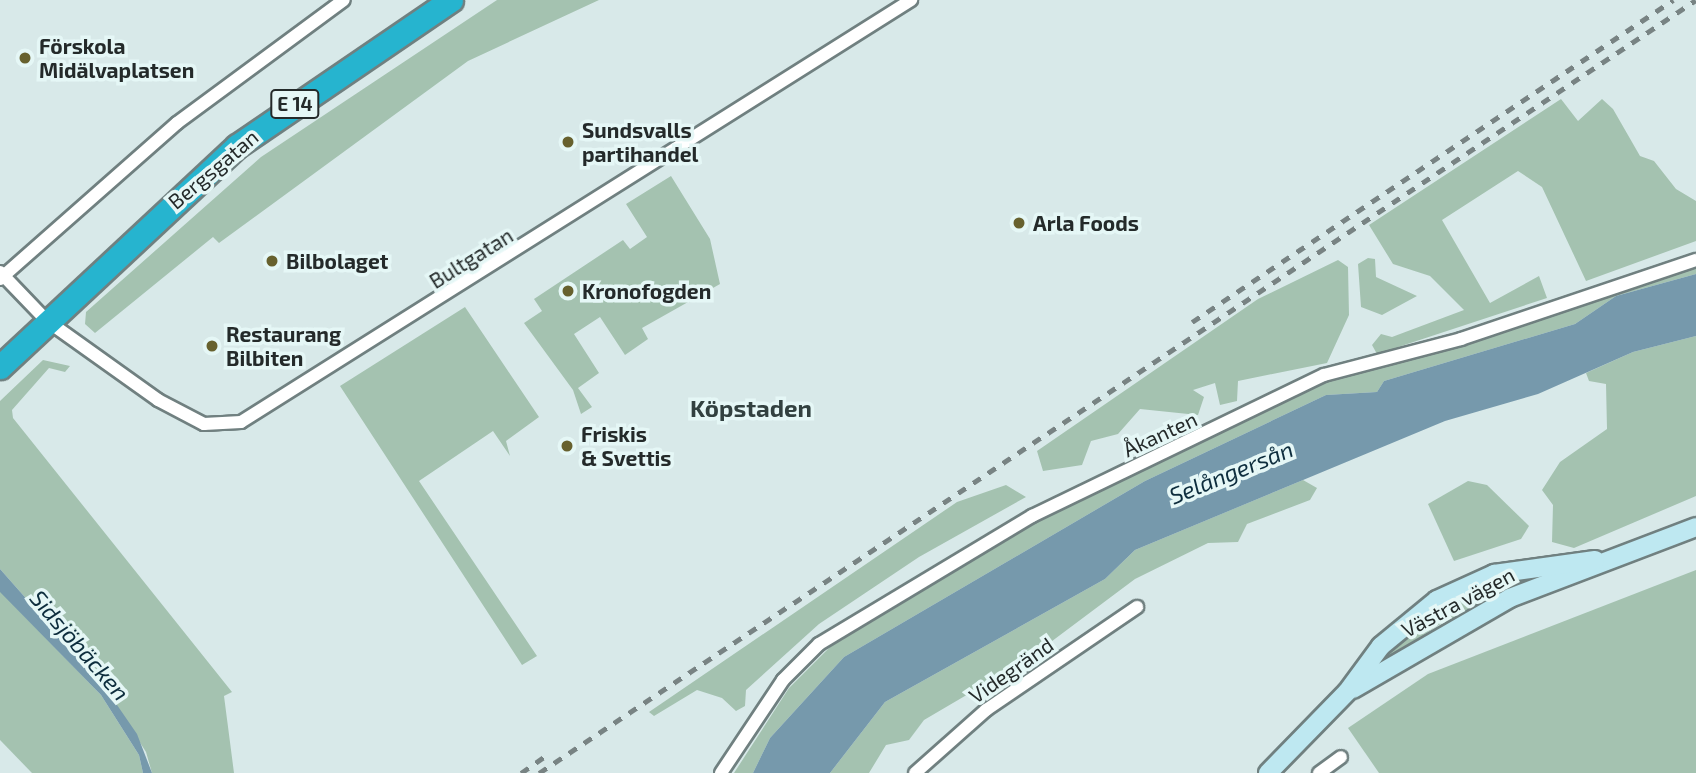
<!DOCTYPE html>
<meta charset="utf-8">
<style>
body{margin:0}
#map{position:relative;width:1696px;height:773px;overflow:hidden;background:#d8e9e9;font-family:"Exo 2",sans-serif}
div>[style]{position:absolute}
.green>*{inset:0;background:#a4c2b0}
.water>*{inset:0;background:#7699ac}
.roads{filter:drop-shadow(2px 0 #708080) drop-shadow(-2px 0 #708080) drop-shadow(0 2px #708080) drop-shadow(0 -2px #708080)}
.street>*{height:12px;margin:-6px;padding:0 6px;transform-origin:6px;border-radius:6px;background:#fff}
.secondary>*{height:18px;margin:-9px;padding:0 9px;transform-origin:9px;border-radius:9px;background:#bee8f1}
.highway>*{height:23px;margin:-11.5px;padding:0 11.5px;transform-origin:11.5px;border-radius:11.5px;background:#26b4cf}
.rail>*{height:4.5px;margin-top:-2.25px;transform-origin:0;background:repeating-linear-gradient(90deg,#788383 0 9px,transparent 0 18px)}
.dots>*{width:19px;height:19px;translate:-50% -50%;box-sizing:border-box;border:4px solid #e5f7f6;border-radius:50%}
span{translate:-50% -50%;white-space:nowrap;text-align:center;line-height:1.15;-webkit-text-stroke:7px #e5f7f6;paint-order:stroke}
.shield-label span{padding:2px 5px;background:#e5f7f6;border:2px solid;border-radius:5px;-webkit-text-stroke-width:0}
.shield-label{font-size:19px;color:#242a2a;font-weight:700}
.poi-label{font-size:21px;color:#242a2a;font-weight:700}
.left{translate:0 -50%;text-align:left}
.street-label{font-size:21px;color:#242a2a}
.water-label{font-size:23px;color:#0d2d3d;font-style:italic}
.quarter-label{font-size:24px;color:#324140;font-weight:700}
</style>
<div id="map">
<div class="green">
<div style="clip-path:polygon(497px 0,599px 0,468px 61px,219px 243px,213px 237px,95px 333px,85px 324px,86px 312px,261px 157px)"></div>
<div style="clip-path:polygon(1561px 99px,1578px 121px,1602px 99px,1613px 109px,1640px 156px,1654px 161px,1676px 189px,1696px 201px,1696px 241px,1586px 281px,1542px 187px,1518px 171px,1442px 220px,1490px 303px,1539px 276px,1547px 298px,1377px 354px,1372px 345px,1381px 334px,1392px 337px,1464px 310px,1430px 276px,1393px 264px,1369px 225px)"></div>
<div style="clip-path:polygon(671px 176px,710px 239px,720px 284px,642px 328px,648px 339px,625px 355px,600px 317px,574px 334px,599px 373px,578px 388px,592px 407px,581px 414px,573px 390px,524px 323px,542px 311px,534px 299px,623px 240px,630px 249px,647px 237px,626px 204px)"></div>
<div style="clip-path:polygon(1368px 258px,1375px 259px,1376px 277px,1417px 296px,1382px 315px,1361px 307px,1358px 264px)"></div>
<div style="clip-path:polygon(1338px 260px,1348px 267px,1349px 315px,1327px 363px,1238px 381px,1237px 401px,1220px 405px,1215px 383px,1193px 390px,1204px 397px,1198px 415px,1140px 409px,1118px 434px,1091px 441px,1082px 465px,1043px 471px,1037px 451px,1258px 299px)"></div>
<div style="clip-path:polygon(1696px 264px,1696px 274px,1616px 296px,1575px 324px,1384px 381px,1377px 392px,1326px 395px,1145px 481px,844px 657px,770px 738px,753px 773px,734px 773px,789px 688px,837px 640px,1054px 510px,1325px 380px,1477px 340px)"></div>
<div style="clip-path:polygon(465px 307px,539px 417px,506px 441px,510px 456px,493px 431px,419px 481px,537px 656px,522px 665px,340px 386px)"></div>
<div style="clip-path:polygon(1696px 336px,1696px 496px,1574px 548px,1552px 542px,1553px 505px,1542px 490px,1560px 462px,1607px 429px,1606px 384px,1589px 381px,1586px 373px,1633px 352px)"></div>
<div style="clip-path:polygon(43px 360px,70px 366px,65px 372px,49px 368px,12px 410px,13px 418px,232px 692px,224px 696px,234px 773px,152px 773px,146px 752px,106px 689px,0 569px,0 401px)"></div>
<div style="clip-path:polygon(1303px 480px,1317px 488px,1310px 500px,1247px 524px,1238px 542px,1208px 543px,1135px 579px,984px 692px,970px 693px,924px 720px,909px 740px,886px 745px,869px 773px,830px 773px,885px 702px,1105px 579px,1135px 550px)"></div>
<div style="clip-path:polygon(1468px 481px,1487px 485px,1529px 526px,1521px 539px,1454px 561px,1428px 504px)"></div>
<div style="clip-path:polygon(1006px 485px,1026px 497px,919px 557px,819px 624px,746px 690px,745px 706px,736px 711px,722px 698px,697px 690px,654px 716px,649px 712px,957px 502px)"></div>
<div style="clip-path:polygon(1696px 570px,1696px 773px,1379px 773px,1348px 728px,1428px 674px)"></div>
<div style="clip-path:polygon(1558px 571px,1442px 623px,1382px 661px,1407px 635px,1472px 593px)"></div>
<div style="clip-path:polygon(0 591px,101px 695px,139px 755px,143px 773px,32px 773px,0 740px)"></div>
</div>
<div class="water">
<div style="clip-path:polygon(1696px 274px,1696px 336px,1633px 352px,1538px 394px,1445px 421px,1135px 550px,1105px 579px,885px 702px,830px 773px,753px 773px,770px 738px,844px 657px,1145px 481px,1326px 395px,1377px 392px,1384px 381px,1575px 324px,1616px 296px)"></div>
<div style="clip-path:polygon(0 569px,106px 689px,137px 734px,152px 773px,143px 773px,139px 755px,101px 695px,0 592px)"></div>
</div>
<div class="roads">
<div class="street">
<div style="left:0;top:272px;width:66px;rotate:46.2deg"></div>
<div style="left:46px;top:320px;width:138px;rotate:35.5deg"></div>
<div style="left:158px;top:400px;width:52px;rotate:27.6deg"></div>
<div style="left:204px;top:424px;width:37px;rotate:-3deg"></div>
<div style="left:241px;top:422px;width:792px;rotate:-32.2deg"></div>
<div style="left:0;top:279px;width:236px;rotate:-41.4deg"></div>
<div style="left:177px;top:123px;width:207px;rotate:-36.4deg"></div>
<div style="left:721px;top:773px;width:112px;rotate:-56.3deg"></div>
<div style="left:783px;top:680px;width:51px;rotate:-45deg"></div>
<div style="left:819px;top:644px;width:249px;rotate:-31deg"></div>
<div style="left:1032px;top:516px;width:324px;rotate:-25.8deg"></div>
<div style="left:1324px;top:375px;width:142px;rotate:-14.7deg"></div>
<div style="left:1461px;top:339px;width:248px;rotate:-18.6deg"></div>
<div style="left:915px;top:773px;width:95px;rotate:-41.6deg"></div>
<div style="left:986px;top:710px;width:183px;rotate:-34.3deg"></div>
<div style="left:1319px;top:773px;width:27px;rotate:-36deg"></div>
</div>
<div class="secondary">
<div style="left:1353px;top:689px;width:181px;rotate:-30.1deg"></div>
<div style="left:1510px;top:598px;width:199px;rotate:-20.9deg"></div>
<div style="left:1268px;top:773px;width:113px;rotate:-45.7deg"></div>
<div style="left:1347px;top:692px;width:57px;rotate:-53.5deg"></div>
<div style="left:1381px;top:646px;width:72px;rotate:-39.4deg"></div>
<div style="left:1437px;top:600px;width:63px;rotate:-24.5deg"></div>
<div style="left:1494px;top:574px;width:102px;rotate:-7.9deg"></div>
</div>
<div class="highway">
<div style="left:0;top:367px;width:324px;rotate:-43deg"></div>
<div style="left:237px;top:146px;width:259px;rotate:-34.3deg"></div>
</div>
</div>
<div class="rail">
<div style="left:1192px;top:322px;width:579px;rotate:-33.8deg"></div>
<div style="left:521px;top:773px;width:32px;rotate:-35deg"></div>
<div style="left:539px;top:773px;width:1391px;rotate:-33.75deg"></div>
</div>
<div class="dots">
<div style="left:25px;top:58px;background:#67612e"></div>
<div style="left:568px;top:142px;background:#67612e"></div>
<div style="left:1019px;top:223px;background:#67612e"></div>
<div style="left:272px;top:261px;background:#67612e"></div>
<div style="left:568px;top:291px;background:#67612e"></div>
<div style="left:212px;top:346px;background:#67612e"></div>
<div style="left:567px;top:446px;background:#67612e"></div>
</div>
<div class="shield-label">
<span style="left:295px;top:104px">E 14</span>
</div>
<div class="poi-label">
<span class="left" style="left:39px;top:58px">Förskola<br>Midälvaplatsen</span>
<span class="left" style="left:582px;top:142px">Sundsvalls<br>partihandel</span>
<span class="left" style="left:1033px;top:223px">Arla Foods</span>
<span class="left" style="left:286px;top:261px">Bilbolaget</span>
<span class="left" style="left:582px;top:291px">Kronofogden</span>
<span class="left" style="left:226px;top:346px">Restaurang<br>Bilbiten</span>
<span class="left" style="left:581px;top:446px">Friskis<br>&amp; Svettis</span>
</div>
<div class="street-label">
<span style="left:213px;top:169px;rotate:-40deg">Bergsgatan</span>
<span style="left:471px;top:258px;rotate:-32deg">Bultgatan</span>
<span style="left:1160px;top:434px;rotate:-25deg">Åkanten</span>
<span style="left:1458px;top:602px;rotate:-28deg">Västra vägen</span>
<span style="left:1011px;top:670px;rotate:-35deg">Videgränd</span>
</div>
<div class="water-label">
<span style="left:1231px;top:472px;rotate:-22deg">Selångersån</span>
<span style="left:80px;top:645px;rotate:49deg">Sidsjöbäcken</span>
</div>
<div class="quarter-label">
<span style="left:751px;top:408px">Köpstaden</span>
</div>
</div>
